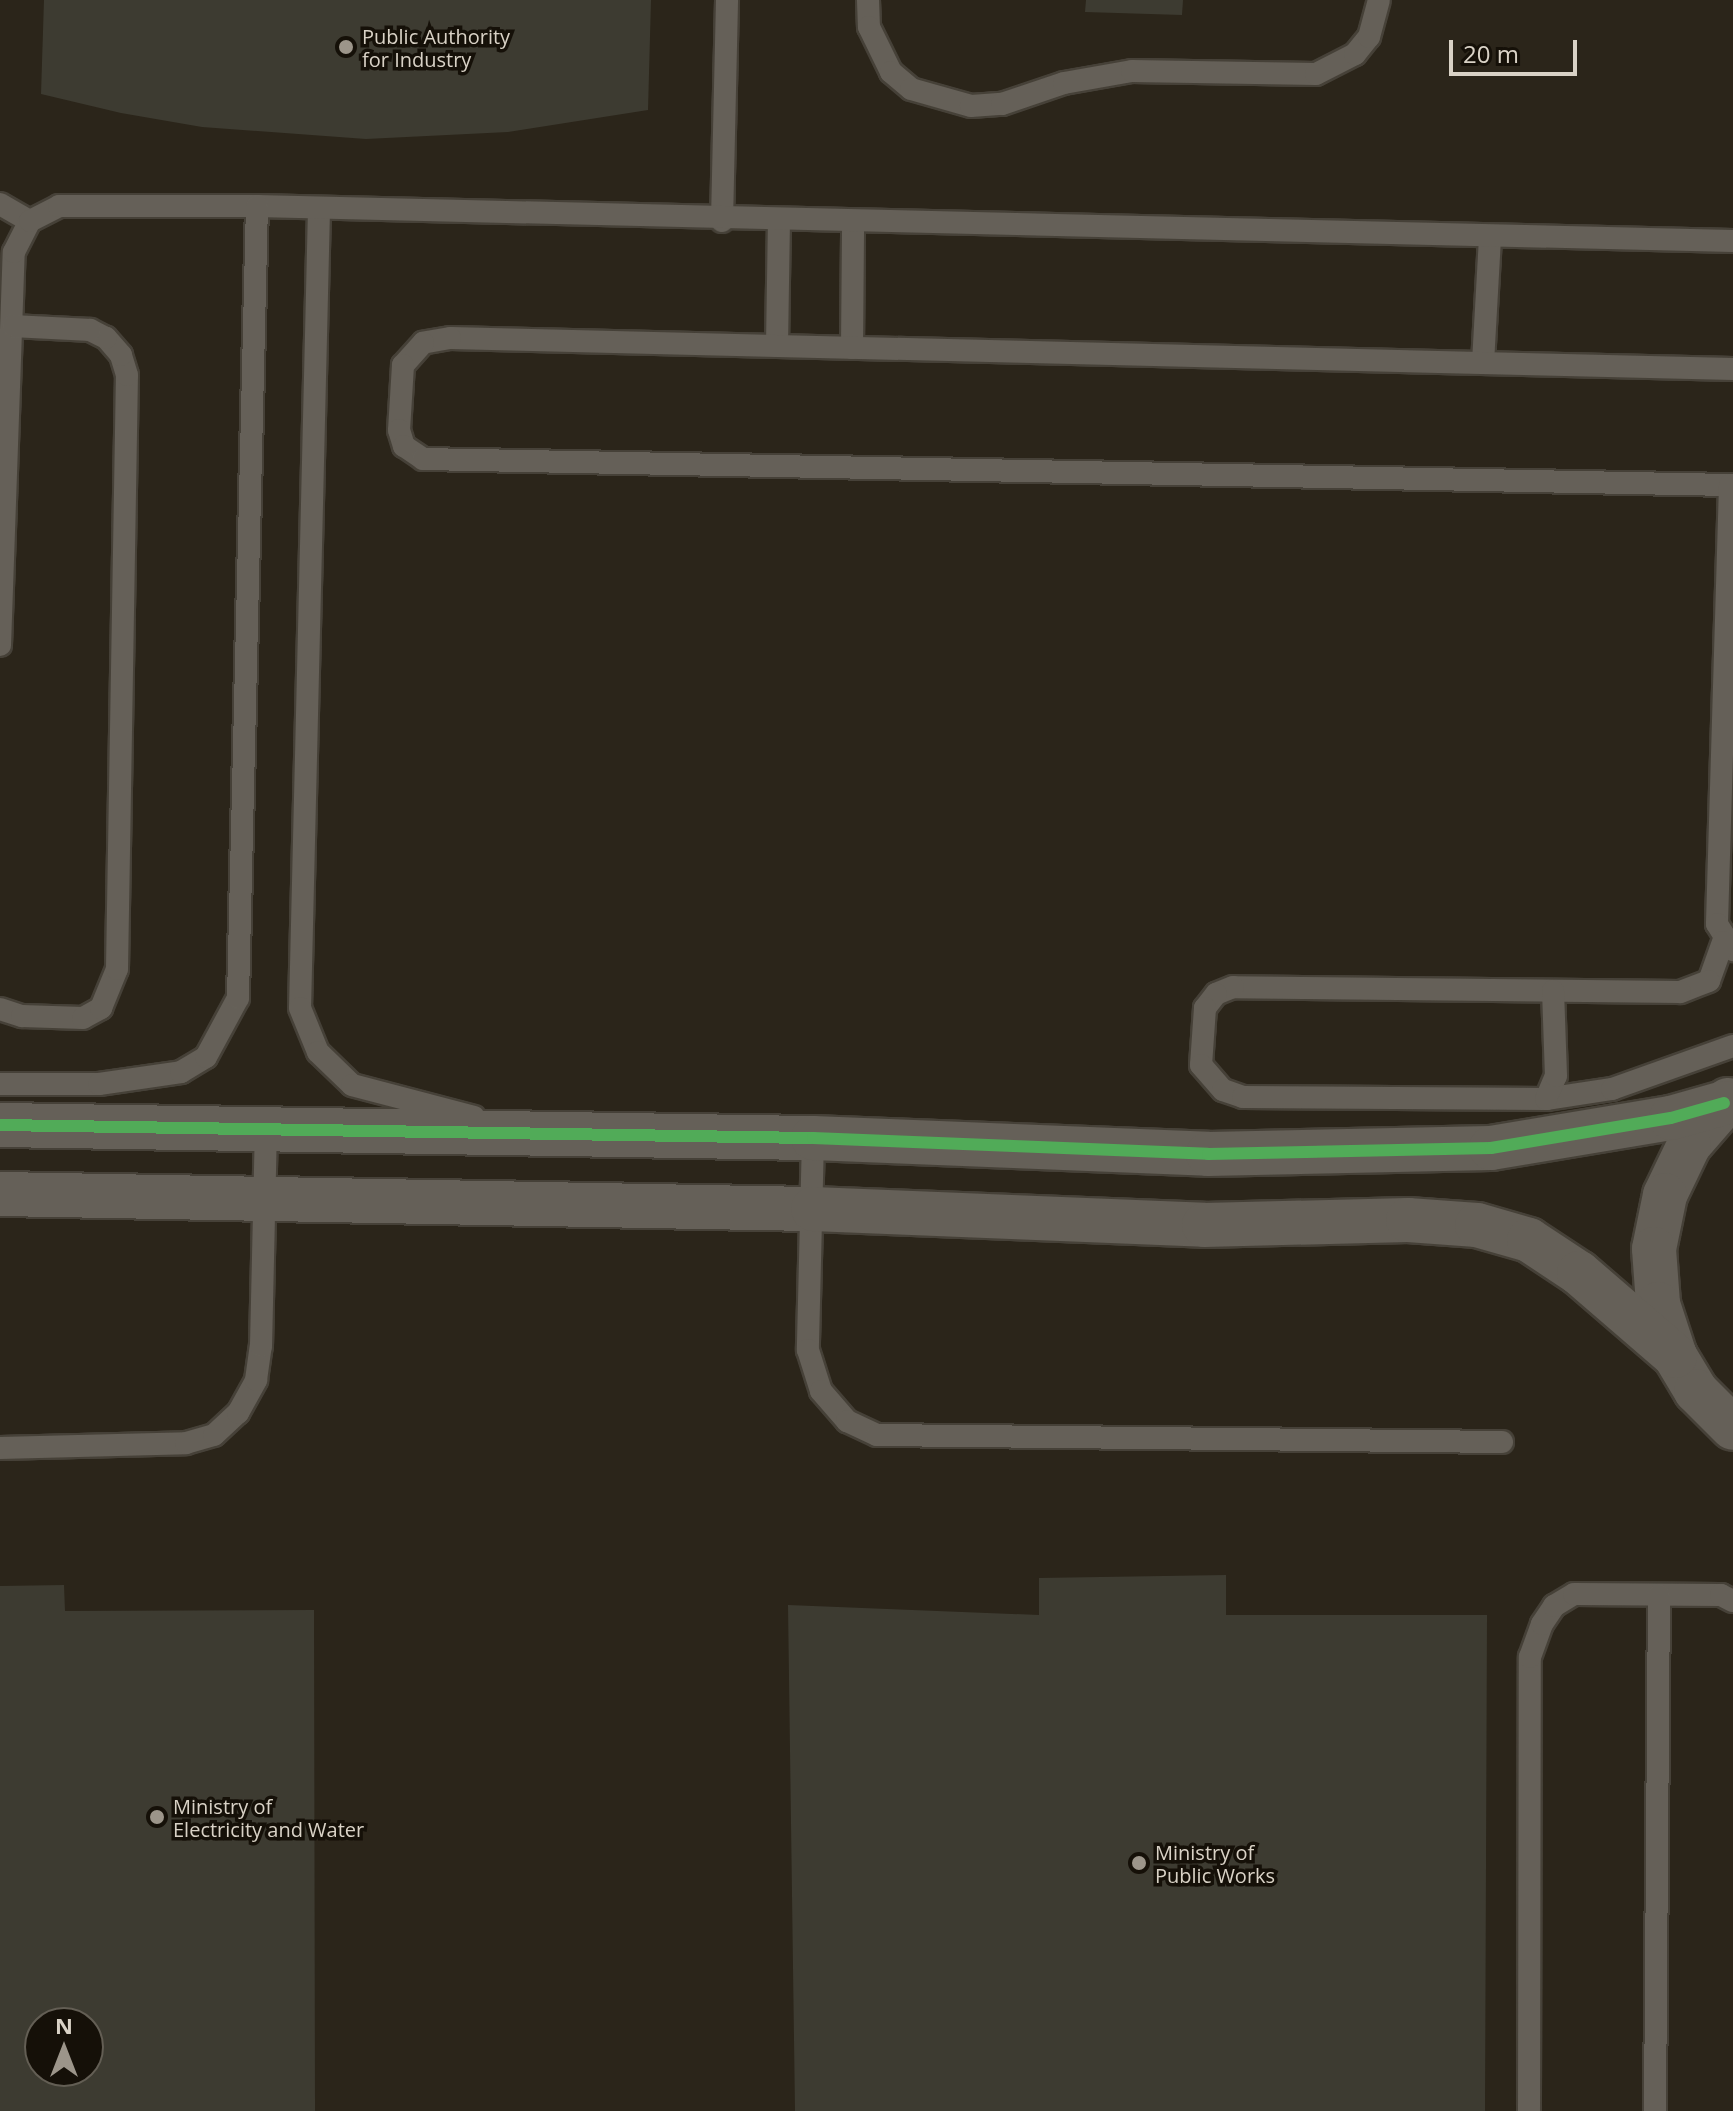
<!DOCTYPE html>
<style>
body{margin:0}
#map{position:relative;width:1733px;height:2111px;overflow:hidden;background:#2b251a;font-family:"Open Sans",sans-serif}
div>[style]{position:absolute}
.building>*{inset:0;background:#3d3b31}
.roads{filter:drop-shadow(2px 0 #464138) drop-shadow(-2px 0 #464138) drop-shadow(0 2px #464138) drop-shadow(0 -2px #464138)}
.service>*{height:22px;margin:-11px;padding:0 11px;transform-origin:11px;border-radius:11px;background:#656058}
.tertiary>*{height:44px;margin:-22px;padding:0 22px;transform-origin:22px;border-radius:22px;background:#656058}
.cycleway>*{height:12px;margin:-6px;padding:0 6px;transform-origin:6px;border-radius:6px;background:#51ab58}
.dots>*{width:22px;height:22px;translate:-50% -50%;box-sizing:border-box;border:4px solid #151008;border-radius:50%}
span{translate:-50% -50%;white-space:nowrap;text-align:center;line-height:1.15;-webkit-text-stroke:7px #151008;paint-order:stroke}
.poi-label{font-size:20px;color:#d9d2c6}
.left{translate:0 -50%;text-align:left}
.north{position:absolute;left:24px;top:2007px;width:80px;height:80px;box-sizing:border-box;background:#151008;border:2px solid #635e54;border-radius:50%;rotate:0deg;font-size:22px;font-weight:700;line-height:32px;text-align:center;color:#d9d2c6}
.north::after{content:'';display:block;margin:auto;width:28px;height:36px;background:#9c958a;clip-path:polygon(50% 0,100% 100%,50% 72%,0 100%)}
.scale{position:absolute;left:1449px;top:40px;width:128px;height:36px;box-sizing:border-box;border:4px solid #d9d2c6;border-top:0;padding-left:10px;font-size:24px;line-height:28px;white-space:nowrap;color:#d9d2c6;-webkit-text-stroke:6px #151008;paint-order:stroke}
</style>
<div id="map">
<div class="building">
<div style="clip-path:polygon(44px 0,651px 0,648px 110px,508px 132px,366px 139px,202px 127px,121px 113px,41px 94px)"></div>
<div style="clip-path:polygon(1086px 0,1183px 0,1182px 15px,1085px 12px)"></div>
<div style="clip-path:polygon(1226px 1575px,1226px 1615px,1487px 1615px,1485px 2111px,795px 2111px,788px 1605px,1039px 1615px,1039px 1578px)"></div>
<div style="clip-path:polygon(evenodd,64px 1585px,65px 1611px,314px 1610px,315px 2111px,0 2111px,0 1586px,64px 1585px,40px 2023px,88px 2023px,88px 2071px,40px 2071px,40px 2023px)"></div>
</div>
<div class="roads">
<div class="service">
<div style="left:868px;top:0;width:27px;rotate:88deg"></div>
<div style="left:869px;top:27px;width:50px;rotate:63.9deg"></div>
<div style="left:891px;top:72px;width:26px;rotate:40deg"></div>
<div style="left:911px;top:89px;width:62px;rotate:15.8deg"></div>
<div style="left:971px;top:106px;width:31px;rotate:-4deg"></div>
<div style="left:1002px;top:104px;width:65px;rotate:-18.7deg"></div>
<div style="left:1064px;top:83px;width:69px;rotate:-10deg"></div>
<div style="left:1132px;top:71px;width:184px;rotate:0.9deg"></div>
<div style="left:1316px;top:74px;width:44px;rotate:-27.1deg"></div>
<div style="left:1355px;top:54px;width:22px;rotate:-51deg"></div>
<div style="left:1369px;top:37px;width:38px;rotate:-75deg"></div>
<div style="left:0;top:204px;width:34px;rotate:30deg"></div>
<div style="left:319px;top:209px;width:799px;rotate:91.36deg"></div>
<div style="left:300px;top:1008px;width:48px;rotate:67.8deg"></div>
<div style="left:318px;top:1052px;width:47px;rotate:44.1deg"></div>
<div style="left:352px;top:1085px;width:126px;rotate:14.7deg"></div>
<div style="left:722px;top:221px;width:221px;rotate:-88.7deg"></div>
<div style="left:777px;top:346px;width:124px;rotate:-89.1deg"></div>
<div style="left:852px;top:348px;width:124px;rotate:-89.5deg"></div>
<div style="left:1483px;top:363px;width:125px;rotate:-86.8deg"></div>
<div style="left:1733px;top:369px;width:1283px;rotate:-178.62deg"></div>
<div style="left:450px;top:338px;width:27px;rotate:170deg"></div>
<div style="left:423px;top:343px;width:30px;rotate:132deg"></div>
<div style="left:403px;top:365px;width:65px;rotate:93.5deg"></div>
<div style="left:399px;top:430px;width:17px;rotate:73deg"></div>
<div style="left:404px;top:446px;width:23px;rotate:34deg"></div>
<div style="left:423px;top:459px;width:1310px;rotate:1.14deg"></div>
<div style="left:1730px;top:485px;width:439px;rotate:91.7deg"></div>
<div style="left:1717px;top:924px;width:31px;rotate:58deg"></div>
<div style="left:0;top:645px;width:393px;rotate:-88deg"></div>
<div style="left:14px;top:252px;width:35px;rotate:-63deg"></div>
<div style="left:30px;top:221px;width:33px;rotate:-27deg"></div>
<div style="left:59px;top:206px;width:198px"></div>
<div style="left:257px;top:206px;width:1476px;rotate:1.36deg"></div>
<div style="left:1723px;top:942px;width:41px;rotate:109.7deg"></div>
<div style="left:1709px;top:981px;width:31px;rotate:159deg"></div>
<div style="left:1680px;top:992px;width:447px;rotate:-179.4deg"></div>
<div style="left:1233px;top:987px;width:18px;rotate:158deg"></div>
<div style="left:1216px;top:994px;width:18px;rotate:128deg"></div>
<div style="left:1205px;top:1008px;width:57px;rotate:94deg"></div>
<div style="left:1201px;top:1065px;width:33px;rotate:49deg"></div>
<div style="left:1223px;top:1090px;width:21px;rotate:19deg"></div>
<div style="left:1243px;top:1097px;width:303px;rotate:0.4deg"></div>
<div style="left:1546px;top:1099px;width:67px;rotate:-8.6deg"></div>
<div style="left:1612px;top:1089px;width:128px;rotate:-19.6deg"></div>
<div style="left:0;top:1009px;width:23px;rotate:18deg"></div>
<div style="left:22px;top:1016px;width:61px;rotate:1.9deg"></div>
<div style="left:83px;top:1018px;width:21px;rotate:-29deg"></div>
<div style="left:101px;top:1008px;width:42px;rotate:-67.7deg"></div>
<div style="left:117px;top:969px;width:594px;rotate:-89.04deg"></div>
<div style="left:127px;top:375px;width:21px;rotate:-107deg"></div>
<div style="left:121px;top:355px;width:23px;rotate:-131deg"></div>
<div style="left:106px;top:338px;width:18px;rotate:-153deg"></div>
<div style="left:90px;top:330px;width:77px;rotate:-177deg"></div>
<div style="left:0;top:1084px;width:99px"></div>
<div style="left:99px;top:1084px;width:83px;rotate:-8.3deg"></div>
<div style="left:181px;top:1072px;width:29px;rotate:-31deg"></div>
<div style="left:206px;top:1057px;width:67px;rotate:-61.5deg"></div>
<div style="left:238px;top:998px;width:792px;rotate:-88.63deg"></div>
<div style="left:1546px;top:1099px;width:25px;rotate:-67deg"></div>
<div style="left:1556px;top:1076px;width:85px;rotate:-92deg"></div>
<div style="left:813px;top:1138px;width:212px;rotate:91.4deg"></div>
<div style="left:808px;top:1350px;width:43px;rotate:72.4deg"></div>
<div style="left:821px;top:1391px;width:40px;rotate:49deg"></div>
<div style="left:847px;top:1421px;width:33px;rotate:25deg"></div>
<div style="left:877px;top:1435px;width:625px;rotate:0.64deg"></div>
<div style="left:0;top:1448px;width:186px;rotate:-1.5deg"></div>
<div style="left:186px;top:1443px;width:29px;rotate:-16deg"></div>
<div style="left:214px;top:1435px;width:33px;rotate:-43deg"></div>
<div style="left:238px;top:1413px;width:38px;rotate:-61deg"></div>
<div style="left:256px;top:1380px;width:34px;rotate:-82deg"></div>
<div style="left:261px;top:1346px;width:217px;rotate:-88.7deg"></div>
<div style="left:1529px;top:2111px;width:454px;rotate:-89.9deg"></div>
<div style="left:1530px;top:1657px;width:35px;rotate:-70deg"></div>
<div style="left:1542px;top:1624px;width:22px;rotate:-56deg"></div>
<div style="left:1554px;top:1606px;width:23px;rotate:-31deg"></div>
<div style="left:1574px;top:1594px;width:147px;rotate:0.4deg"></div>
<div style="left:1721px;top:1595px;width:13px;rotate:27deg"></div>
<div style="left:1655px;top:2111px;width:516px;rotate:-89.56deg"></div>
</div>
<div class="tertiary">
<div style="left:1728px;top:1100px;width:60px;rotate:130.9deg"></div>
<div style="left:1689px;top:1145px;width:55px;rotate:115.6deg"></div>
<div style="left:1665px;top:1195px;width:55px;rotate:101.5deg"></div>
<div style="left:1654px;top:1249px;width:55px;rotate:85.8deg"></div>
<div style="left:1658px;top:1304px;width:55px;rotate:71.9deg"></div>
<div style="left:1675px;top:1356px;width:41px;rotate:59deg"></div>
<div style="left:1696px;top:1391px;width:52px;rotate:45deg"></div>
<div style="left:0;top:1125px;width:813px;rotate:0.92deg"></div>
<div style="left:813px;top:1138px;width:395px;rotate:2.3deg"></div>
<div style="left:1208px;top:1154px;width:283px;rotate:-1.2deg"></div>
<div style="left:1491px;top:1148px;width:182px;rotate:-9.5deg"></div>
<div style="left:1671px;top:1118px;width:55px;rotate:-15.8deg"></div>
<div style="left:0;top:1194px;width:813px;rotate:1.06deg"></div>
<div style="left:813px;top:1209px;width:391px;rotate:2.3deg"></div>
<div style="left:1204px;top:1225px;width:204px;rotate:-1.4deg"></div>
<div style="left:1408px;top:1220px;width:69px;rotate:4.1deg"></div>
<div style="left:1477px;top:1225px;width:54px;rotate:16.1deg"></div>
<div style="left:1529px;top:1240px;width:60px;rotate:33.4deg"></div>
<div style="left:1579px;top:1273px;width:127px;rotate:40.8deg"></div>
</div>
</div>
<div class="cycleway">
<div style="left:0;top:1125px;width:813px;rotate:0.92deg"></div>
<div style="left:813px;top:1138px;width:395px;rotate:2.3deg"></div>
<div style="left:1208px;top:1154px;width:283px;rotate:-1.2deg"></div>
<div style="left:1491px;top:1148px;width:182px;rotate:-9.5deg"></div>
<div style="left:1671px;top:1118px;width:55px;rotate:-15.8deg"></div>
</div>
<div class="dots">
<div style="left:346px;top:47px;background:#9c958a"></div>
<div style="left:157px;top:1817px;background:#9c958a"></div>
<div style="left:1139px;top:1863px;background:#9c958a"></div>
</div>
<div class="poi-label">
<span class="left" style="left:362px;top:48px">Public Authority<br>for Industry</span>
<span class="left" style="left:173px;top:1818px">Ministry of<br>Electricity and Water</span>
<span class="left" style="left:1155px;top:1864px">Ministry of<br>Public Works</span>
</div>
<div class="north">N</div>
<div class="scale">20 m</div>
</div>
